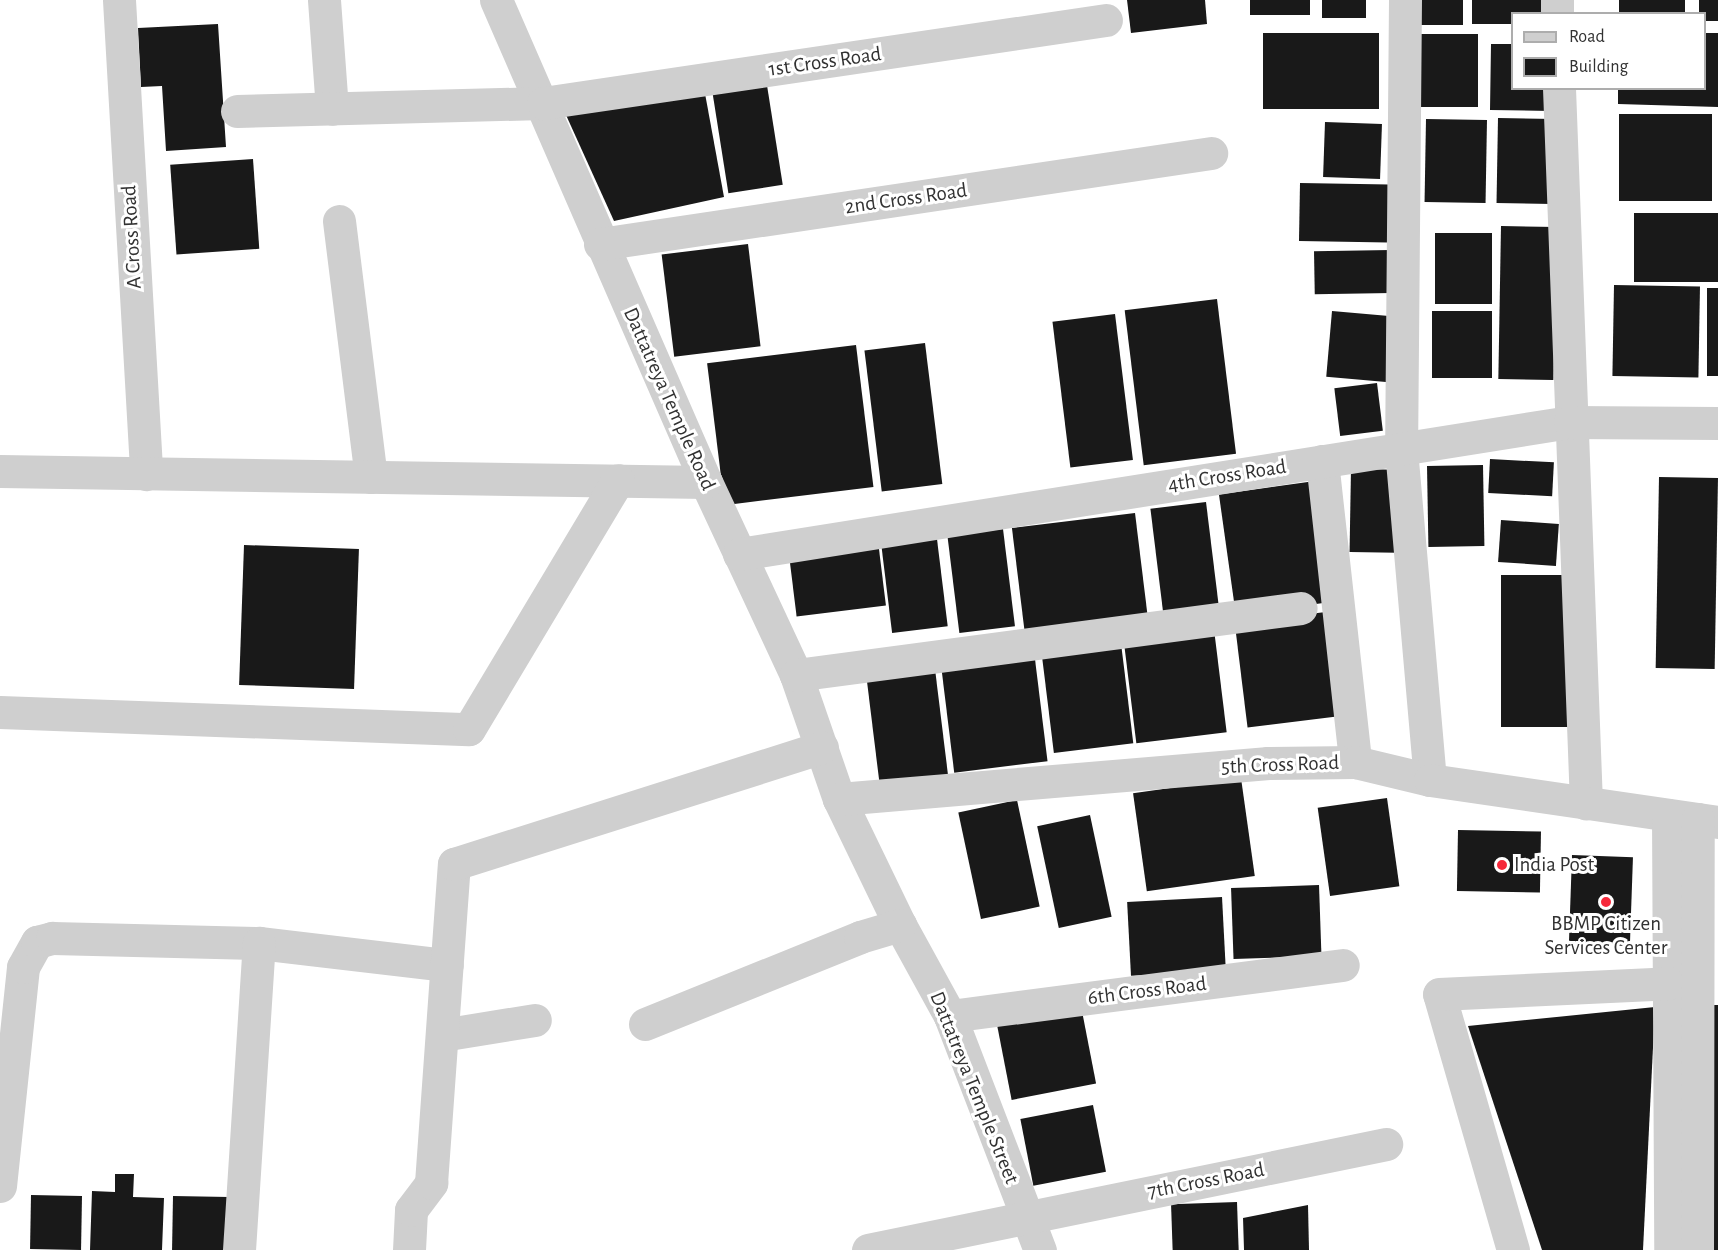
<!DOCTYPE html>
<style>
body{margin:0}
#map{position:relative;width:1718px;height:1250px;overflow:hidden;background:#fff;font-family:"Alegreya Sans",sans-serif}
div>[style]{position:absolute}
.building>*{inset:0;background:#191919;transform-origin:0 0}
.minor>*{height:33px;margin:-16.5px;padding:0 16.5px;transform-origin:16.5px;border-radius:16.5px;background:#cfcfcf}
.dots>*{width:16px;height:16px;translate:-50% -50%;box-sizing:border-box;border:3px solid #fff;border-radius:50%}
span{translate:-50% -50%;white-space:nowrap;text-align:center;line-height:1.15;-webkit-text-stroke:6px #fff;paint-order:stroke}
.street-label{font-size:21px;color:#323232}
.poi-label{font-size:21px;color:#323232}
.left{translate:0 -50%;text-align:left}
.legend{position:absolute;left:1511px;top:12px;width:195px;height:78px;box-sizing:border-box;background:#fff;border:2px solid #adadad;margin:0;padding:8px 10px;list-style:none;font-size:18px;color:#323232}
.legend li{display:flex;align-items:center;gap:12px;height:30px}
.legend b{width:30px;border:2px solid #adadad}
</style>
<div id="map">
<div class="building">
<div style="clip-path:polygon(1127px 0,1205px 0,1207px 24px,1131px 33px)"></div>
<div style="left:1250px;top:0;width:60px;height:15px"></div>
<div style="left:1322px;top:0;width:44px;height:18px"></div>
<div style="left:1415px;top:0;width:48px;height:25px"></div>
<div style="clip-path:polygon(1472px 0,1546px 0,1545px 14px,1512px 14px,1512px 24px,1472px 24px)"></div>
<div style="left:1619px;top:0;width:66px;height:14px"></div>
<div style="clip-path:polygon(1699px 0,1718px 0,1718px 21px,1704px 21px,1704px 14px,1699px 14px)"></div>
<div style="clip-path:polygon(218px 24px,226px 147px,166px 151px,162px 86px,141px 87px,138px 28px)"></div>
<div style="left:1263px;top:33px;width:116px;height:76px"></div>
<div style="clip-path:polygon(1704px 33px,1718px 33px,1718px 107px,1618px 104px,1618px 88px,1704px 88px)"></div>
<div style="left:1420px;top:34px;width:58px;height:73px"></div>
<div style="clip-path:polygon(1491px 44px,1512px 44px,1512px 88px,1551px 88px,1551px 111px,1490px 110px)"></div>
<div style="left:766px;top:79px;width:107px;height:55px;rotate:81deg"></div>
<div style="clip-path:polygon(704px 88px,724px 197px,614px 221px,566px 115px)"></div>
<div style="left:1619px;top:114px;width:93px;height:87px"></div>
<div style="left:1498px;top:118px;width:56px;height:85px;rotate:1deg"></div>
<div style="left:1426px;top:119px;width:61px;height:83px;rotate:1deg"></div>
<div style="left:1325px;top:122px;width:57px;height:55px;rotate:2deg"></div>
<div style="left:253px;top:159px;width:90px;height:83px;rotate:86deg"></div>
<div style="left:1300px;top:183px;width:89px;height:58px;rotate:1deg"></div>
<div style="left:1634px;top:213px;width:84px;height:69px"></div>
<div style="left:1501px;top:226px;width:55px;height:153px;rotate:1deg"></div>
<div style="left:1435px;top:233px;width:57px;height:71px"></div>
<div style="left:748px;top:244px;width:103px;height:87px;rotate:83deg"></div>
<div style="left:1391px;top:250px;width:43px;height:77px;rotate:89deg"></div>
<div style="left:1614px;top:285px;width:86px;height:91px;rotate:1deg"></div>
<div style="left:1707px;top:288px;width:11px;height:88px"></div>
<div style="left:1217px;top:299px;width:156px;height:93px;rotate:83deg"></div>
<div style="left:1332px;top:311px;width:60px;height:66px;rotate:5deg"></div>
<div style="left:1432px;top:311px;width:60px;height:67px"></div>
<div style="left:1115px;top:314px;width:147px;height:63px;rotate:83deg"></div>
<div style="left:925px;top:343px;width:142px;height:61px;rotate:83deg"></div>
<div style="left:856px;top:345px;width:143px;height:150px;rotate:83deg"></div>
<div style="left:1377px;top:383px;width:48px;height:43px;rotate:83deg"></div>
<div style="left:1490px;top:459px;width:64px;height:34px;rotate:3deg"></div>
<div style="left:1483px;top:465px;width:81px;height:56px;rotate:89deg"></div>
<div style="left:1351px;top:469px;width:47px;height:83px;rotate:1deg"></div>
<div style="left:1659px;top:477px;width:59px;height:191px;rotate:1deg"></div>
<div style="left:1315px;top:481px;width:122px;height:97px;rotate:82deg"></div>
<div style="left:1206px;top:502px;width:106px;height:56px;rotate:83deg"></div>
<div style="left:1135px;top:513px;width:106px;height:124px;rotate:83deg"></div>
<div style="left:1501px;top:520px;width:58px;height:42px;rotate:4deg"></div>
<div style="left:1003px;top:529px;width:98px;height:56px;rotate:83deg"></div>
<div style="left:936px;top:531px;width:96px;height:56px;rotate:83deg"></div>
<div style="left:878px;top:541px;width:65px;height:90px;rotate:83deg"></div>
<div style="left:244px;top:545px;width:115px;height:140px;rotate:2deg"></div>
<div style="left:1501px;top:575px;width:68px;height:152px"></div>
<div style="left:1334px;top:611px;width:105px;height:100px;rotate:83deg"></div>
<div style="left:1213px;top:621px;width:112px;height:91px;rotate:83deg"></div>
<div style="left:1120px;top:635px;width:109px;height:80px;rotate:83deg"></div>
<div style="left:1034px;top:651px;width:111px;height:94px;rotate:83deg"></div>
<div style="left:935px;top:669px;width:108px;height:69px;rotate:83deg"></div>
<div style="left:1241px;top:778px;width:99px;height:109px;rotate:82deg"></div>
<div style="left:1387px;top:798px;width:89px;height:70px;rotate:82deg"></div>
<div style="left:1017px;top:800px;width:109px;height:60px;rotate:78deg"></div>
<div style="left:1090px;top:815px;width:104px;height:54px;rotate:78deg"></div>
<div style="left:1458px;top:830px;width:83px;height:61px;rotate:1deg"></div>
<div style="left:1572px;top:855px;width:61px;height:89px;rotate:2deg"></div>
<div style="left:1319px;top:885px;width:71px;height:88px;rotate:88deg"></div>
<div style="left:1222px;top:897px;width:74px;height:95px;rotate:87deg"></div>
<div style="clip-path:polygon(1704px 1005px,1718px 1005px,1718px 1250px,1706px 1250px)"></div>
<div style="left:1081px;top:1006px;width:79px;height:86px;rotate:79deg"></div>
<div style="clip-path:polygon(1655px 1007px,1643px 1250px,1542px 1250px,1468px 1026px)"></div>
<div style="left:1093px;top:1105px;width:68px;height:74px;rotate:79deg"></div>
<div style="clip-path:polygon(115px 1174px,134px 1174px,133px 1197px,164px 1198px,162px 1250px,90px 1250px,92px 1191px,115px 1192px)"></div>
<div style="left:31px;top:1195px;width:51px;height:54px;rotate:1deg"></div>
<div style="left:173px;top:1196px;width:56px;height:54px;rotate:1deg"></div>
<div style="left:1237px;top:1202px;width:48px;height:66px;rotate:88deg"></div>
<div style="clip-path:polygon(1308px 1205px,1309px 1250px,1244px 1250px,1243px 1218px)"></div>
</div>
<div class="minor">
<div style="left:119px;top:0;width:475px;rotate:86.7deg"></div>
<div style="left:324px;top:0;width:109px;rotate:85.8deg"></div>
<div style="left:496px;top:0;width:526px;rotate:66.46deg"></div>
<div style="left:706px;top:482px;width:213px;rotate:65deg"></div>
<div style="left:796px;top:675px;width:131px;rotate:70.9deg"></div>
<div style="left:839px;top:799px;width:140px;rotate:64.2deg"></div>
<div style="left:900px;top:925px;width:104px;rotate:61.2deg"></div>
<div style="left:950px;top:1016px;width:251px;rotate:69deg"></div>
<div style="left:1405px;top:0;width:449px;rotate:90.5deg"></div>
<div style="left:1401px;top:449px;width:332px;rotate:85deg"></div>
<div style="left:1557px;top:0;width:14px;rotate:90deg"></div>
<div style="left:1559px;top:88px;width:716px;rotate:87.84deg"></div>
<div style="left:237px;top:111px;width:306px;rotate:-1.5deg"></div>
<div style="left:543px;top:103px;width:569px;rotate:-8.39deg"></div>
<div style="left:339px;top:221px;width:258px;rotate:82.9deg"></div>
<div style="left:600px;top:244px;width:618px;rotate:-8.47deg"></div>
<div style="left:1322px;top:461px;width:303px;rotate:83.7deg"></div>
<div style="left:0;top:471px;width:706px;rotate:0.89deg"></div>
<div style="left:739px;top:554px;width:841px;rotate:-9.03deg"></div>
<div style="left:1570px;top:422px;width:148px;rotate:0.4deg"></div>
<div style="left:796px;top:675px;width:509px;rotate:-7.56deg"></div>
<div style="left:0;top:712px;width:469px;rotate:2.1deg"></div>
<div style="left:469px;top:729px;width:290px;rotate:-59.1deg"></div>
<div style="left:839px;top:799px;width:431px;rotate:-4.8deg"></div>
<div style="left:1268px;top:763px;width:87px;rotate:-0.7deg"></div>
<div style="left:1355px;top:762px;width:77px;rotate:13.5deg"></div>
<div style="left:1430px;top:780px;width:291px;rotate:8.3deg"></div>
<div style="left:1668px;top:815px;width:435px;rotate:89.7deg"></div>
<div style="left:950px;top:1016px;width:396px;rotate:-7.4deg"></div>
<div style="left:645px;top:1024px;width:232px;rotate:-22deg"></div>
<div style="left:860px;top:937px;width:42px;rotate:-16.7deg"></div>
<div style="left:442px;top:1035px;width:94px;rotate:-9.2deg"></div>
<div style="left:0;top:1186px;width:220px;rotate:-84deg"></div>
<div style="left:23px;top:967px;width:29px;rotate:-61deg"></div>
<div style="left:37px;top:942px;width:16px;rotate:-15deg"></div>
<div style="left:52px;top:938px;width:207px;rotate:1.4deg"></div>
<div style="left:259px;top:943px;width:189px;rotate:6.7deg"></div>
<div style="left:239px;top:1250px;width:308px;rotate:-86.3deg"></div>
<div style="left:409px;top:1250px;width:40px;rotate:-87.1deg"></div>
<div style="left:411px;top:1210px;width:34px;rotate:-53deg"></div>
<div style="left:431px;top:1183px;width:320px;rotate:-85.9deg"></div>
<div style="left:454px;top:864px;width:386px;rotate:-17.6deg"></div>
<div style="left:868px;top:1250px;width:529px;rotate:-11.56deg"></div>
<div style="left:1513px;top:1250px;width:266px;rotate:-106.1deg"></div>
<div style="left:1439px;top:994px;width:230px;rotate:-2.7deg"></div>
<div style="left:1697px;top:1250px;width:431px;rotate:-89.9deg"></div>
</div>
<div class="dots">
<div style="left:1502px;top:865px;background:#f6283a"></div>
<div style="left:1606px;top:902px;background:#f6283a"></div>
</div>
<div class="street-label">
<span style="left:825px;top:62px;rotate:-8deg">1st Cross Road</span>
<span style="left:906px;top:199px;rotate:-8deg">2nd Cross Road</span>
<span style="left:132px;top:237px;rotate:-93deg">A Cross Road</span>
<span style="left:669px;top:399px;rotate:66deg">Dattatreya Temple Road</span>
<span style="left:1227px;top:476px;rotate:-9deg">4th Cross Road</span>
<span style="left:1280px;top:765px;rotate:-2deg">5th Cross Road</span>
<span style="left:1147px;top:991px;rotate:-7deg">6th Cross Road</span>
<span style="left:974px;top:1088px;rotate:68deg">Dattatreya Temple Street</span>
<span style="left:1206px;top:1181px;rotate:-11deg">7th Cross Road</span>
</div>
<div class="poi-label">
<span class="left" style="left:1514px;top:865px">India Post</span>
<span style="left:1606px;top:936px">BBMP Citizen<br>Services Center</span>
</div>
<ul class="legend">
<li><b style="height:8px;background:#cfcfcf"></b>Road</li>
<li><b style="height:16px;background:#191919"></b>Building</li>
</ul>
</div>
